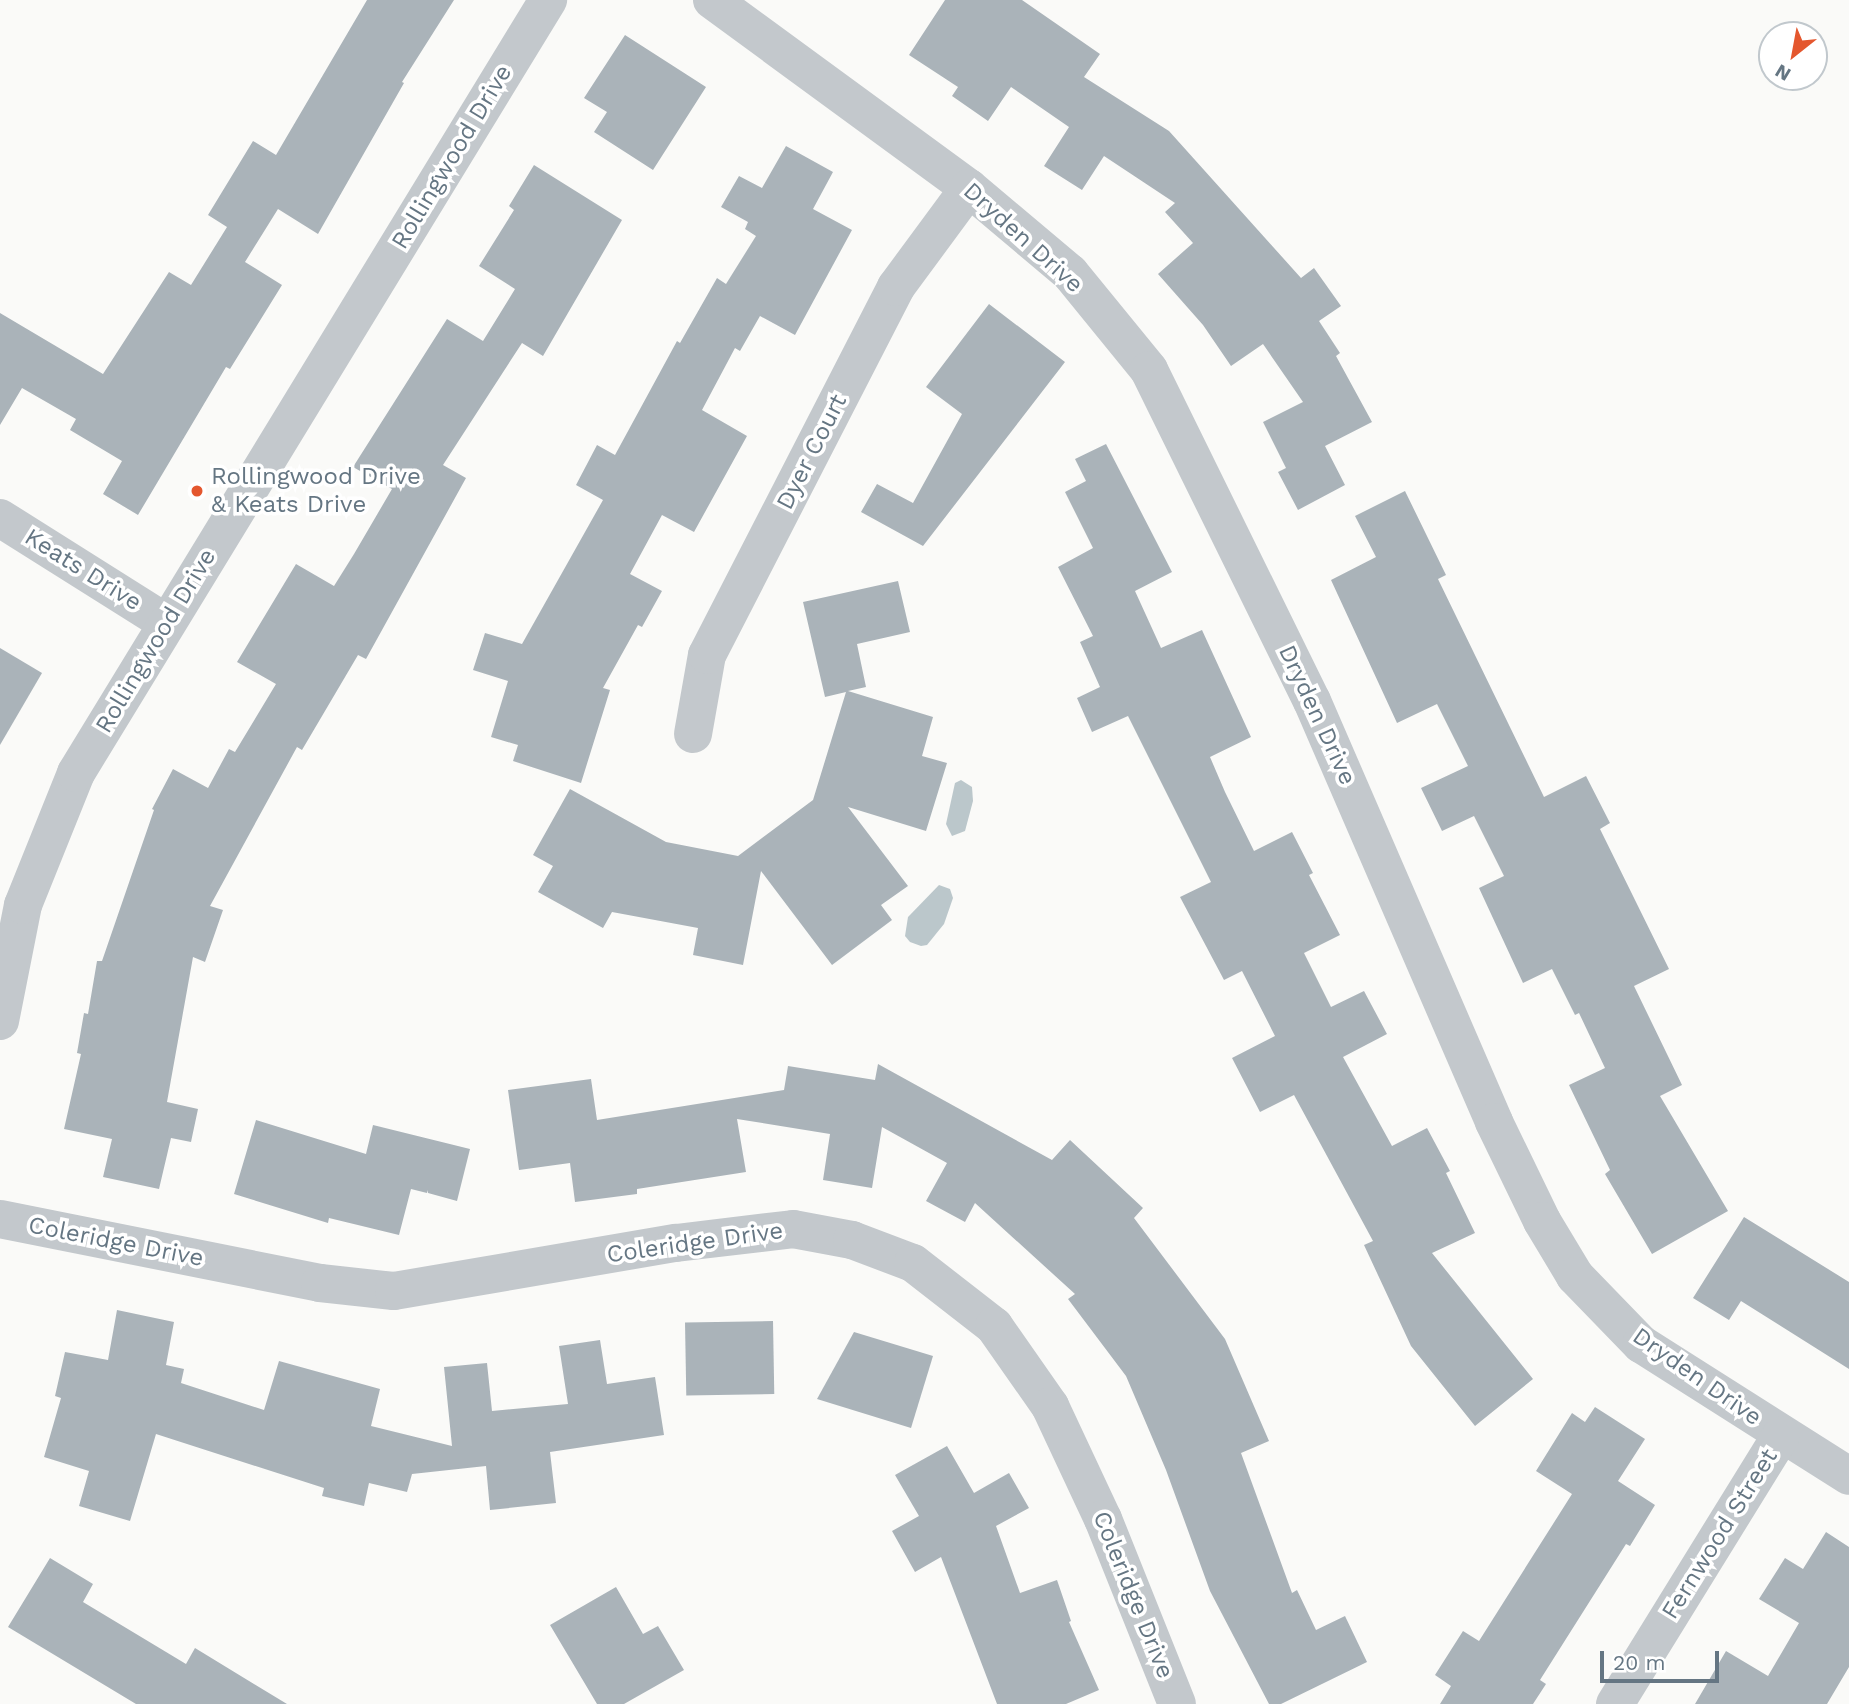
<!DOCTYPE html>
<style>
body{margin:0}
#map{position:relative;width:1849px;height:1704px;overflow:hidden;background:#fafaf8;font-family:"Work Sans",sans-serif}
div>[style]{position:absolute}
.water>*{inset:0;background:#bbc7cb}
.building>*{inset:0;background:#aab3b9;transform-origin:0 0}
.minor>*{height:38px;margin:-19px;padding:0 19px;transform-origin:19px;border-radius:19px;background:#c3c8cc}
.tertiary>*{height:38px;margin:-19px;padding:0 19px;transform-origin:19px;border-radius:19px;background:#c3c8cc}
.dots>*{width:19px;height:19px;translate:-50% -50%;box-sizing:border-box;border:4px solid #fff;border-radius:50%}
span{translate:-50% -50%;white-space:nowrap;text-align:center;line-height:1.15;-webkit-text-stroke:7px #fff;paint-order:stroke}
.street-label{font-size:24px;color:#657683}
.poi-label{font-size:24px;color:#657683}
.left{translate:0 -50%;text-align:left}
.north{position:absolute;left:1758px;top:21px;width:70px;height:70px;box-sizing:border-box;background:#fff;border:2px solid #c1c8cd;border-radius:50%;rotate:211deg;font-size:19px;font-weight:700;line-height:28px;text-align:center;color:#657683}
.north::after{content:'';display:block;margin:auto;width:24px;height:32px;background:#e4572e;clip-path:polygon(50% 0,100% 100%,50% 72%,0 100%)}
.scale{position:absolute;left:1600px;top:1651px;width:119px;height:32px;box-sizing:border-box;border:4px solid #657683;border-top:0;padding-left:9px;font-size:21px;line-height:24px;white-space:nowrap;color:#657683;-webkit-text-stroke:5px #fff;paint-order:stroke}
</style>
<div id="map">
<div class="water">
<div style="clip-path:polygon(961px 780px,972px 787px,973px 801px,965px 831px,952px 836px,946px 824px,955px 783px)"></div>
<div style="clip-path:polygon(939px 885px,950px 889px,953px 898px,944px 924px,927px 945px,921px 946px,910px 942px,905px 936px,908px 917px)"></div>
</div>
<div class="building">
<div style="clip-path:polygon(367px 0,454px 0,402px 82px,404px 83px,318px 234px,278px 209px,245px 262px,282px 285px,230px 369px,226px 367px,138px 515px,103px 494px,122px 461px,70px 430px,76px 419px,22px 388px,0 425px,0 313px,103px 374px,169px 272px,191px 285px,227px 227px,208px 215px,253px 141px,276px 155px)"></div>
<div style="clip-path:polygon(945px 0,1022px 0,1100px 54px,1084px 77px,1169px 131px,1301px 278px,1314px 268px,1341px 306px,1319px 321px,1340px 353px,1336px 356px,1372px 422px,1325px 446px,1345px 485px,1298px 510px,1278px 472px,1286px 468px,1263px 422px,1303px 402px,1263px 344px,1231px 366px,1203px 325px,1158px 274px,1193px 243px,1165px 212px,1175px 203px,1104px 156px,1082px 190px,1044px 166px,1069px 127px,1011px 87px,988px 121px,952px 96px,958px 87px,909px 55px)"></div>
<div style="clip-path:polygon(625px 35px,706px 87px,653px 170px,594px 132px,607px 112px,584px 98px)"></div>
<div style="clip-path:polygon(786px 146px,833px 172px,813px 209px,852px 230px,795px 335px,760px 316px,740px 351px,735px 348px,702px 410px,747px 436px,694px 532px,662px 515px,630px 574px,662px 591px,642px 627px,638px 625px,603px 688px,610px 690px,581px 783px,513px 761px,518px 745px,491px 737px,508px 681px,473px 670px,485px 633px,522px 644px,603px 500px,576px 485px,597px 445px,615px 455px,677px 341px,680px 343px,717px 278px,726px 284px,756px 236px,745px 229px,748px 222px,721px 207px,739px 176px,762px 188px)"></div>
<div style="clip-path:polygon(534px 165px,622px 220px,543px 356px,522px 343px,443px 465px,466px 478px,366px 659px,358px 655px,302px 750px,297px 747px,210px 906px,223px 910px,205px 962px,193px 957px,167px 1102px,198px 1109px,191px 1142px,171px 1138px,159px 1189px,103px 1177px,112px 1139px,64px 1129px,81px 1054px,77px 1053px,84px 1013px,88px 1014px,97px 961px,102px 961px,154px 810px,152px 809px,173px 769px,208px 788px,229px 749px,235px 752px,276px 684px,237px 662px,296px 564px,334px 586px,354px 554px,392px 489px,353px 467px,447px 319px,483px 341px,515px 289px,479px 266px,514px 210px,509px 206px)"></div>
<div style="clip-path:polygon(989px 304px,1065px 362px,923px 546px,861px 512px,877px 484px,913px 503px,962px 414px,926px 387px)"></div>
<div style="clip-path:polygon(1106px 444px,1172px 572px,1135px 591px,1161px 648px,1202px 630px,1251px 737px,1210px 757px,1225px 792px,1254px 851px,1292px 832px,1313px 873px,1309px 875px,1340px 935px,1304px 953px,1331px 1007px,1364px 991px,1387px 1034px,1343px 1057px,1392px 1146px,1427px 1128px,1450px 1171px,1446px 1173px,1475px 1233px,1432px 1253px,1533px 1379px,1475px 1426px,1411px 1346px,1364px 1245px,1373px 1241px,1294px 1095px,1260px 1112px,1232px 1058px,1275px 1036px,1242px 971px,1224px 980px,1180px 897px,1211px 882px,1128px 716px,1092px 732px,1077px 698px,1100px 687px,1080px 642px,1093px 636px,1058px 567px,1093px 548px,1065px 492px,1086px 481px,1075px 459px)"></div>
<div style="clip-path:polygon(1405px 491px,1446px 575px,1438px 579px,1544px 797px,1586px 776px,1610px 823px,1600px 829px,1669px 969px,1634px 986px,1682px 1085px,1660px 1096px,1728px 1211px,1652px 1254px,1605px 1174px,1610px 1170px,1569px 1085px,1605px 1068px,1579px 1013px,1575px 1015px,1552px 969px,1523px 983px,1479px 888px,1504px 876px,1474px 816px,1442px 831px,1421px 788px,1468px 766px,1437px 704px,1397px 723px,1331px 580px,1376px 557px,1355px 516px)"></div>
<div style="clip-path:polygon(898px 581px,910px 632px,857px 644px,866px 687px,848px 691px,933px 717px,922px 756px,947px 763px,926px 831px,848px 807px,908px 886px,881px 905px,892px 920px,832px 965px,761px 871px,743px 965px,693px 955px,698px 928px,612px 912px,603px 928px,538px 892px,553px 866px,533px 855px,570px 789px,666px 842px,738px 856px,813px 800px,846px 692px,825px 697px,803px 602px)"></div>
<div style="clip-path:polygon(0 648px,42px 673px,0 745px)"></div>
<div style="clip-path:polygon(878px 1064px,1052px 1160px,1070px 1140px,1143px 1208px,1134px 1218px,1225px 1339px,1269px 1441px,1241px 1453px,1292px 1593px,1297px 1590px,1316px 1630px,1345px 1616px,1367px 1662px,1281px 1704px,1269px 1704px,1210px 1591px,1166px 1470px,1126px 1376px,1068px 1299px,1075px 1294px,975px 1203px,965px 1222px,926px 1201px,947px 1163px,882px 1127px,872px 1188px,823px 1180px,830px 1134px,737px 1119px,746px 1172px,637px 1189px,637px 1194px,575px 1202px,570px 1163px,519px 1170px,508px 1090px,591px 1079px,597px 1120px,784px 1090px,788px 1066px,875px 1080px)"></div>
<div style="clip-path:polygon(256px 1120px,366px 1154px,373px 1125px,470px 1149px,457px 1201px,428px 1193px,427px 1190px,427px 1193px,411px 1189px,399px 1235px,329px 1218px,328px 1223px,234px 1194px)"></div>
<div style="clip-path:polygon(1744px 1217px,1849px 1282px,1849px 1369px,1741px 1301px,1729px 1320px,1693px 1298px)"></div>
<div style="clip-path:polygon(117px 1310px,174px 1322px,166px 1365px,184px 1369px,181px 1383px,264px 1410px,279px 1361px,380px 1389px,371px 1426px,452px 1446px,444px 1367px,487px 1363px,492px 1411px,568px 1404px,559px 1346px,600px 1340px,607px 1384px,655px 1377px,664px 1435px,550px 1452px,556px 1503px,490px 1510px,486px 1466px,412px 1474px,407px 1492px,369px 1483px,364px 1506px,322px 1496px,324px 1488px,156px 1434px,130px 1521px,79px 1506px,89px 1471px,44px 1457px,61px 1398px,55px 1396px,65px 1352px,108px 1360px)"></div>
<div style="left:773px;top:1321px;width:73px;height:88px;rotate:89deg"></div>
<div style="clip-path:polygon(854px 1332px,933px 1356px,911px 1428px,817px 1399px)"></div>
<div style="clip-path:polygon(1595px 1407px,1645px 1439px,1618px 1481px,1655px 1505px,1630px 1546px,1626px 1544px,1540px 1680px,1546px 1684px,1533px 1704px,1440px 1704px,1451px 1686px,1435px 1675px,1463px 1631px,1479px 1641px,1572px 1494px,1536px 1471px,1572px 1413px,1585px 1422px)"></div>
<div style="clip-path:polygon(947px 1446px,974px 1493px,1009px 1473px,1029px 1508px,996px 1526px,1020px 1593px,1057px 1580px,1071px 1621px,1069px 1622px,1099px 1690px,1066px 1704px,997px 1704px,941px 1557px,915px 1572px,892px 1531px,919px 1516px,895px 1475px)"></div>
<div style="clip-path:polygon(1826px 1532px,1849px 1547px,1849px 1667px,1827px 1704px,1695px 1704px,1726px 1651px,1768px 1676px,1799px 1623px,1759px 1599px,1785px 1558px,1803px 1569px)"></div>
<div style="clip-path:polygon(50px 1558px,93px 1584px,83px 1602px,186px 1664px,195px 1648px,287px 1704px,136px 1704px,8px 1627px)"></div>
<div style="clip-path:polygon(616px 1587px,643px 1634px,658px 1626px,684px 1670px,624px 1704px,597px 1704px,550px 1625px)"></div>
</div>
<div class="minor">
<div style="left:712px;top:0;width:318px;rotate:36.2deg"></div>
<div style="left:969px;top:188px;width:132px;rotate:40.1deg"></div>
<div style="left:1070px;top:273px;width:125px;rotate:50.8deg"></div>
<div style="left:1149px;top:370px;width:369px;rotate:63.8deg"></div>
<div style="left:1312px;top:701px;width:459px;rotate:66.6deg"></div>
<div style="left:1494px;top:1122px;width:110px;rotate:64.1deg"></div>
<div style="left:1542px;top:1221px;width:64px;rotate:59deg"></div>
<div style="left:1575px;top:1276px;width:95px;rotate:45.9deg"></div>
<div style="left:1641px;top:1344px;width:246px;rotate:32.4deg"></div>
<div style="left:693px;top:734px;width:80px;rotate:-80deg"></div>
<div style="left:707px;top:655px;width:414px;rotate:-62.8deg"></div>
<div style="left:896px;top:287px;width:123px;rotate:-53.6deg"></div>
<div style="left:0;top:1219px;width:326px;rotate:11.3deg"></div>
<div style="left:320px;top:1283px;width:74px;rotate:6.2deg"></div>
<div style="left:394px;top:1291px;width:286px;rotate:-9.7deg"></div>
<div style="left:676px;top:1243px;width:118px;rotate:-6.8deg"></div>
<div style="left:793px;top:1229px;width:60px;rotate:10.6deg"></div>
<div style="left:852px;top:1240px;width:65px;rotate:20.7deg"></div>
<div style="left:913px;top:1263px;width:103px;rotate:37.9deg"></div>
<div style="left:994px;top:1326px;width:98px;rotate:55deg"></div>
<div style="left:1050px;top:1406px;width:125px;rotate:64.9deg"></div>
<div style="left:1103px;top:1519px;width:199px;rotate:68.2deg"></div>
<div style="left:1615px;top:1704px;width:316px;rotate:-58.3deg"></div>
</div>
<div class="tertiary">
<div style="left:0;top:518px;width:197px;rotate:32.2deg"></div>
<div style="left:0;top:1021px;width:118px;rotate:-78.8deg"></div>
<div style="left:23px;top:905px;width:142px;rotate:-68.1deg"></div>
<div style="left:76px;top:773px;width:906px;rotate:-58.59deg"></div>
</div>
<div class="dots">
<div style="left:197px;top:491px;background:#e4572e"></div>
</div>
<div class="street-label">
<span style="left:452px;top:157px;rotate:-59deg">Rollingwood Drive</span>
<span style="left:1023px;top:238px;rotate:42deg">Dryden Drive</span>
<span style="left:812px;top:452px;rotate:-63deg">Dyer Court</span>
<span style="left:83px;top:570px;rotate:32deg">Keats Drive</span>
<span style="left:156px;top:641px;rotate:-59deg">Rollingwood Drive</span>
<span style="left:1317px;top:715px;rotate:65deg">Dryden Drive</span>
<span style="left:116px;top:1242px;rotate:11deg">Coleridge Drive</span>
<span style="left:695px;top:1243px;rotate:-8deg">Coleridge Drive</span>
<span style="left:1697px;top:1377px;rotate:35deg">Dryden Drive</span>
<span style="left:1720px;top:1534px;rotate:-58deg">Fernwood Street</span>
<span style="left:1133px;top:1595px;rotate:68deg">Coleridge Drive</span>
</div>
<div class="poi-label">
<span class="left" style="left:211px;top:491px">Rollingwood Drive<br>&amp; Keats Drive</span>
</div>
<div class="north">N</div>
<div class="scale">20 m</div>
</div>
